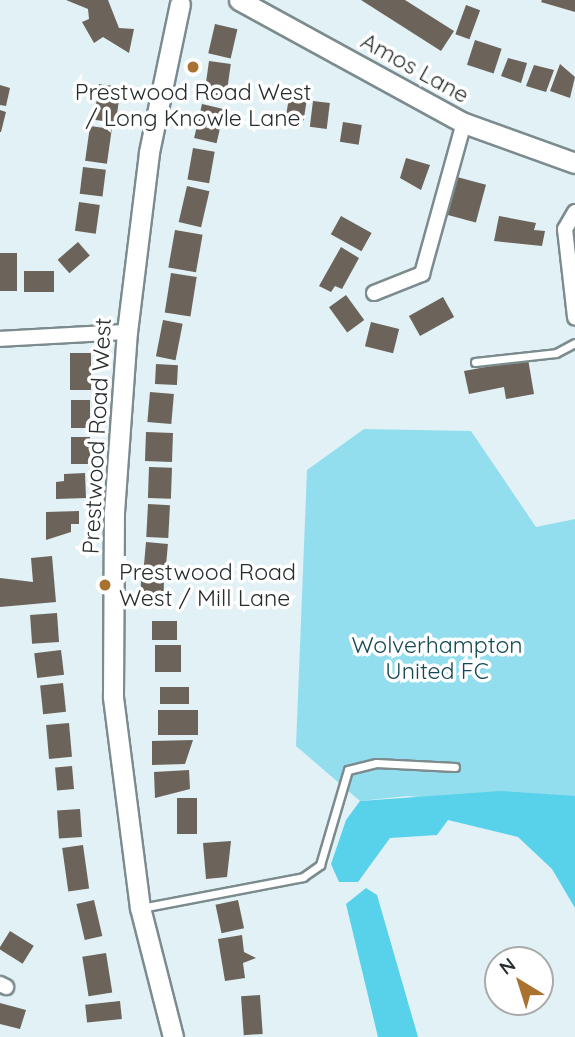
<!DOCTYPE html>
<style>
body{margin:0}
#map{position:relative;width:575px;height:1037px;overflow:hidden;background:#e1f1f5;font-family:Quicksand,sans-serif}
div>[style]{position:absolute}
.green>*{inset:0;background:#93deee}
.forest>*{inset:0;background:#58d1ea}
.building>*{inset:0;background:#6c635a;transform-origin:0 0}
.roads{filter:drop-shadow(2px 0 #7c8b8e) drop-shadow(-2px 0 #7c8b8e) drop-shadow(0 2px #7c8b8e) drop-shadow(0 -2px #7c8b8e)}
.lane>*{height:7px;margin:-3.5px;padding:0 3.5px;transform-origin:3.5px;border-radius:3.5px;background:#fff}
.street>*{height:14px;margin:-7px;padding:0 7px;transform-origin:7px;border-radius:7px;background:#fff}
.secondary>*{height:19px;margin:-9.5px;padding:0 9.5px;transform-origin:9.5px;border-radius:9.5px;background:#fff}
.dots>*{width:19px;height:19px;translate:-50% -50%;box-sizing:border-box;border:4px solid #fff;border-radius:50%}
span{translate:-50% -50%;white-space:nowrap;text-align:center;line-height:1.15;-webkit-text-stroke:7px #fff;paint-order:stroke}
.street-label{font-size:23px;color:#272d2e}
.poi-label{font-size:23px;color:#272d2e}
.left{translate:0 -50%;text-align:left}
.park-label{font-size:23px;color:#134953}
.north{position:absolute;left:484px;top:946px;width:70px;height:70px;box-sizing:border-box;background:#fff;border:2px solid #a9abab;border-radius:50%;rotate:322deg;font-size:19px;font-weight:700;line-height:28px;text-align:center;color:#272d2e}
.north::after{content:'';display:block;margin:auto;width:24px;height:32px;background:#aa7230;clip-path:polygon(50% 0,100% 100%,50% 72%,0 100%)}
</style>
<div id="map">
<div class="green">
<div style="clip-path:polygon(364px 429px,471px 431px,536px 527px,575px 519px,575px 812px,408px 796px,360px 801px,296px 746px,307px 470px)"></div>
</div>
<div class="forest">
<div style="clip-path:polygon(501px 791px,575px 796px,575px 908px,552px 869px,518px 837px,448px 820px,437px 835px,390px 838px,358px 882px,339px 882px,331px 864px,346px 820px,360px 801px)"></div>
<div style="clip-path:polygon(366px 888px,377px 895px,418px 1037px,378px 1037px,346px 904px)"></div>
</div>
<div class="building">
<div style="clip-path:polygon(66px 0,108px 0,119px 28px,134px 29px,129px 53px,103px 37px,94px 43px,82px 22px,89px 19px,88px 9px)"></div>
<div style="clip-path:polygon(361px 0,405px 0,454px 31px,441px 51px)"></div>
<div style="clip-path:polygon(542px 0,575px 0,575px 12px,541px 2px)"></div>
<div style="left:466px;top:5px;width:15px;height:31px;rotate:20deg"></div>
<div style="left:215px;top:24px;width:23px;height:30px;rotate:13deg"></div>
<div style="left:475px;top:40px;width:28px;height:26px;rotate:18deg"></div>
<div style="clip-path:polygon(508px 58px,527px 63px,521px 83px,501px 76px)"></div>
<div style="left:209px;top:61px;width:22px;height:36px;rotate:8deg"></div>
<div style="clip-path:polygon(560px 64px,575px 77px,570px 98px,550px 91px)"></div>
<div style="clip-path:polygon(534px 65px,554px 70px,546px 92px,526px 86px)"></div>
<div style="left:99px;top:84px;width:22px;height:36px;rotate:8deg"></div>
<div style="clip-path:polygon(0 85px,10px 88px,6px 106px,0 105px)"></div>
<div style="left:290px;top:91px;width:18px;height:27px;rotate:9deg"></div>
<div style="left:313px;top:101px;width:17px;height:26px;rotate:7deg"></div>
<div style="left:202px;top:104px;width:23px;height:35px;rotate:13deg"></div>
<div style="clip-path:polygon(0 110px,6px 112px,1px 132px,0 132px)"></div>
<div style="left:343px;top:122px;width:19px;height:20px;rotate:9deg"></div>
<div style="left:90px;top:126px;width:22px;height:35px;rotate:8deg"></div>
<div style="left:193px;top:148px;width:22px;height:32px;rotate:10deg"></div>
<div style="clip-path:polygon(406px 158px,430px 165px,421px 190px,400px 178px)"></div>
<div style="left:83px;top:167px;width:23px;height:27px;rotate:7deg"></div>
<div style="left:457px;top:177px;width:30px;height:39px;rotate:15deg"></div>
<div style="left:187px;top:186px;width:23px;height:37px;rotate:13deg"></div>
<div style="left:79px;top:202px;width:21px;height:29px;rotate:8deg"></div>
<div style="left:341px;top:216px;width:35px;height:21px;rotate:29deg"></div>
<div style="clip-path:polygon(499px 216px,536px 223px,534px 230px,545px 231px,542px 246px,494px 241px)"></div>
<div style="left:175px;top:230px;width:28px;height:38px;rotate:10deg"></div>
<div style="left:78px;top:242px;width:18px;height:27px;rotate:49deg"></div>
<div style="clip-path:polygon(341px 247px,359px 258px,342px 289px,335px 286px,331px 292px,319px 286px)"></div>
<div style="left:0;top:253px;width:17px;height:38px"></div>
<div style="left:24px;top:271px;width:30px;height:21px"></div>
<div style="left:171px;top:273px;width:26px;height:40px;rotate:9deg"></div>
<div style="left:346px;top:295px;width:31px;height:21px;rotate:54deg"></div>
<div style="left:443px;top:297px;width:23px;height:39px;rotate:61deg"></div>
<div style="left:163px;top:320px;width:20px;height:37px;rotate:11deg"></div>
<div style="left:371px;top:322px;width:29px;height:25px;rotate:14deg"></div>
<div style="left:70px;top:353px;width:21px;height:37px"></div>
<div style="clip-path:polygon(528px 359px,534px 394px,506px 399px,504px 387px,469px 394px,464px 371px)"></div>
<div style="left:156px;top:364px;width:22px;height:20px;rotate:3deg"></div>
<div style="left:150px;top:392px;width:24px;height:30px;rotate:5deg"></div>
<div style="left:71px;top:400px;width:19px;height:28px"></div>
<div style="left:146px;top:432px;width:27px;height:29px;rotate:2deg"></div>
<div style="left:71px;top:437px;width:19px;height:27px"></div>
<div style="left:149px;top:467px;width:23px;height:31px;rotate:2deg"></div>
<div style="clip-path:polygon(85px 473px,86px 498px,56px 499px,56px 482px,64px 481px,64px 474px)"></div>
<div style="left:148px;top:504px;width:22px;height:33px;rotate:3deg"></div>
<div style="clip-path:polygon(79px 511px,79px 524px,71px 524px,71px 532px,46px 540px,46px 512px)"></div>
<div style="left:146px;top:542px;width:22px;height:33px;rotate:5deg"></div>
<div style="clip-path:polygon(52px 556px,56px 602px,0 607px,0 578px,33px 582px,31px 558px)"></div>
<div style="left:141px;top:581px;width:23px;height:23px;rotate:2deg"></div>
<div style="left:57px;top:613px;width:29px;height:27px;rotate:86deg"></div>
<div style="left:152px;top:621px;width:25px;height:19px"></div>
<div style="left:155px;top:645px;width:26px;height:27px"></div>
<div style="left:61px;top:650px;width:25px;height:27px;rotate:83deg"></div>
<div style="left:63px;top:683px;width:29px;height:23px;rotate:84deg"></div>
<div style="left:160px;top:687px;width:29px;height:17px"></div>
<div style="left:158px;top:710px;width:40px;height:25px"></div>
<div style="left:69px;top:723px;width:34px;height:23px;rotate:85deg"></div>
<div style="clip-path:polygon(193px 740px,185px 764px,152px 765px,152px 741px)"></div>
<div style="left:72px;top:766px;width:23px;height:17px;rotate:85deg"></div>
<div style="clip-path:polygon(189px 770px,190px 789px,155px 798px,154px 772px)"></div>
<div style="left:197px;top:798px;width:36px;height:20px;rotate:90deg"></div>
<div style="left:80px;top:809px;width:28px;height:23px;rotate:86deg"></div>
<div style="clip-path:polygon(231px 841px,227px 877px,206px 879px,203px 843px)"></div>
<div style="left:83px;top:845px;width:44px;height:21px;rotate:82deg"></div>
<div style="left:94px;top:900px;width:37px;height:18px;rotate:77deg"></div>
<div style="left:238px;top:900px;width:29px;height:23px;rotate:78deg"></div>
<div style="left:10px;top:931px;width:28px;height:21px;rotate:32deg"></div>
<div style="clip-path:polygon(242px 935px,244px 952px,256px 958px,243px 963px,245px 978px,225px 981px,218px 939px)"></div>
<div style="left:106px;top:953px;width:40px;height:24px;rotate:81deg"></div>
<div style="left:260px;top:995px;width:39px;height:19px;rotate:86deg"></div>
<div style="left:120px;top:1001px;width:18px;height:35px;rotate:84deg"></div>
<div style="clip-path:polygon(0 1003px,26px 1010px,20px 1029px,0 1024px)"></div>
</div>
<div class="roads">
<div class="lane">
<div style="left:475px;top:362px;width:81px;rotate:-6.3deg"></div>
<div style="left:556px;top:353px;width:21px;rotate:-28deg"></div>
<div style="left:141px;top:908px;width:165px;rotate:-10.8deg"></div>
<div style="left:303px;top:877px;width:21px;rotate:-35deg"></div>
<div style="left:320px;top:865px;width:99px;rotate:-73.6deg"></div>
<div style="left:348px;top:770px;width:29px;rotate:-14deg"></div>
<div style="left:376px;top:763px;width:79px;rotate:2.9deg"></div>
</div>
<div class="street">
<div style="left:575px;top:212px;width:20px;rotate:120deg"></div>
<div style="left:565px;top:229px;width:89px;rotate:83.5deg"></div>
<div style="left:374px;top:293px;width:52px;rotate:-21.6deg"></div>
<div style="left:422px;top:274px;width:157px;rotate:-74.5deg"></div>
<div style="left:0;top:339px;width:127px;rotate:-3.2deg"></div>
<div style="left:0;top:984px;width:7px;rotate:27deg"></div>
</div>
<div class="secondary">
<div style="left:239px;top:0;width:256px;rotate:28.7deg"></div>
<div style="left:464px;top:123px;width:118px;rotate:19.8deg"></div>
<div style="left:173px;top:1037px;width:133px;rotate:-104.3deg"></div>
<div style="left:140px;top:908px;width:214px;rotate:-97.3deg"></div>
<div style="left:113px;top:696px;width:184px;rotate:-89.7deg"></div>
<div style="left:114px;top:512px;width:180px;rotate:-85.9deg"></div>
<div style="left:127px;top:332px;width:181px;rotate:-83deg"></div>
<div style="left:149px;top:152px;width:151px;rotate:-78.2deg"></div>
</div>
</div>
<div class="dots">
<div style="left:193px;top:67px;background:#aa7230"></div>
<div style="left:105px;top:585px;background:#aa7230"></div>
</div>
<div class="street-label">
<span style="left:415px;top:68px;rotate:29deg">Amos Lane</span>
<span style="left:97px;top:436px;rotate:-87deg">Prestwood Road West</span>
</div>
<div class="poi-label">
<span style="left:193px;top:105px">Prestwood Road West<br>/ Long Knowle Lane</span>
<span class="left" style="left:119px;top:585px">Prestwood Road<br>West / Mill Lane</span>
</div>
<div class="park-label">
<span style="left:437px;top:658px">Wolverhampton<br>United FC</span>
</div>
<div class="north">N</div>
</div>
